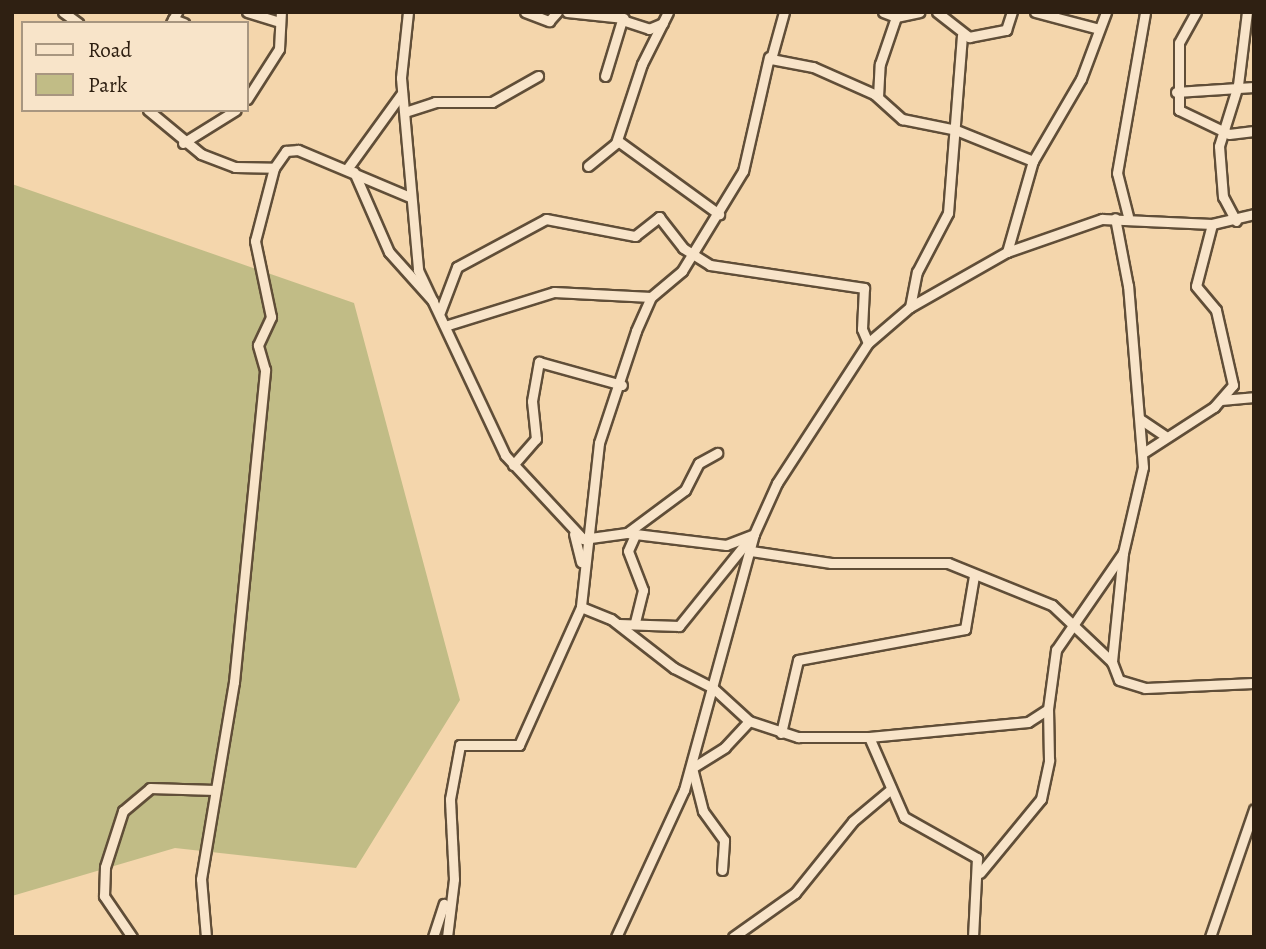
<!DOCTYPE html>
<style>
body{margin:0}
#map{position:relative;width:1266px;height:949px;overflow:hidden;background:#f4d6ac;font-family:Alegreya,serif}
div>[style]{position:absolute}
.green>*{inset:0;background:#c1bc86}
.roads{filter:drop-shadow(2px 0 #604e38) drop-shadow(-2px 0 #604e38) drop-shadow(0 2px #604e38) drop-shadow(0 -2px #604e38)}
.minor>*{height:9px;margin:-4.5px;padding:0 4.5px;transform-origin:4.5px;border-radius:4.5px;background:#f8e4c9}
span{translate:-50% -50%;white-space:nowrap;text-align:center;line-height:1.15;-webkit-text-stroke:7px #f8e4c9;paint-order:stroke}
.frame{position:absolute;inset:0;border:14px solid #2f2012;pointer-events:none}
.legend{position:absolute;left:21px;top:21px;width:228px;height:91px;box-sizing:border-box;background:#f8e4c9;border:2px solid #a89680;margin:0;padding:9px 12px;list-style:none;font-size:21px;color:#2f2012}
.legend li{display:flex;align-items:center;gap:14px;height:35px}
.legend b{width:35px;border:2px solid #a89680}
</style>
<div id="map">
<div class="green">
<div style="clip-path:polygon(12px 184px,354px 303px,460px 700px,356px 868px,175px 848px,12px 896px)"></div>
</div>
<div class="roads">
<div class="minor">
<div style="left:63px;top:12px;width:19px;rotate:36deg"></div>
<div style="left:247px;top:12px;width:34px;rotate:17deg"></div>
<div style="left:408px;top:12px;width:66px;rotate:96.1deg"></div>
<div style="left:401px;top:78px;width:193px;rotate:84.9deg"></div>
<div style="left:418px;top:270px;width:204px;rotate:64.8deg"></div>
<div style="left:505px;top:455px;width:115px;rotate:47.1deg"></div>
<div style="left:583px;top:539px;width:44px;rotate:-7.8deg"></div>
<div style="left:627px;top:533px;width:100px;rotate:6.9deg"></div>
<div style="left:726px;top:545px;width:30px;rotate:-21deg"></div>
<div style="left:525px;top:12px;width:26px;rotate:21deg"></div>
<div style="left:549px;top:21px;width:12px;rotate:-48deg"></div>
<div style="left:567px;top:12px;width:57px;rotate:6deg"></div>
<div style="left:784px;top:12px;width:49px;rotate:105.5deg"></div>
<div style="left:771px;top:59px;width:43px;rotate:10.8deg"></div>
<div style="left:813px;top:67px;width:67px;rotate:23.9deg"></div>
<div style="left:874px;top:94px;width:38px;rotate:42deg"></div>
<div style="left:902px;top:119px;width:55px;rotate:11.5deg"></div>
<div style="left:956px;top:130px;width:83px;rotate:21.9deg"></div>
<div style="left:883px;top:12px;width:14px;rotate:21deg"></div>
<div style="left:896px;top:17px;width:24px;rotate:-12deg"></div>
<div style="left:937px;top:12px;width:41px;rotate:38deg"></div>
<div style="left:969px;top:37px;width:38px;rotate:-11deg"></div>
<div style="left:1006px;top:30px;width:19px;rotate:-72deg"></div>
<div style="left:1035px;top:12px;width:66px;rotate:14.9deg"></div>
<div style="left:1196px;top:12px;width:35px;rotate:119deg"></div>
<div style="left:1179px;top:43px;width:67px;rotate:90deg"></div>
<div style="left:1179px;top:110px;width:55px;rotate:25.6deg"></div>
<div style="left:1229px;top:134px;width:25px;rotate:-7deg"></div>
<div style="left:173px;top:19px;width:12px;rotate:20deg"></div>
<div style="left:171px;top:23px;width:13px;rotate:-61deg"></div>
<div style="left:769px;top:57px;width:117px;rotate:102.8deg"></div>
<div style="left:743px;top:171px;width:117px;rotate:121.4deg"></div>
<div style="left:682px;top:271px;width:40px;rotate:140deg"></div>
<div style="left:651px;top:297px;width:37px;rotate:114deg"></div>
<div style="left:636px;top:331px;width:118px;rotate:108.3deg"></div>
<div style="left:599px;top:443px;width:165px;rotate:96.3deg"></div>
<div style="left:581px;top:607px;width:32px;rotate:22deg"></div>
<div style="left:611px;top:619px;width:80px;rotate:37.9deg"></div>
<div style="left:674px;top:668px;width:44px;rotate:27.1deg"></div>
<div style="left:713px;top:688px;width:49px;rotate:42.5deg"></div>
<div style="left:749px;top:721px;width:52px;rotate:18.1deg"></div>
<div style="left:798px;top:737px;width:71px"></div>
<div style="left:869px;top:737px;width:160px;rotate:-5.4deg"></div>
<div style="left:1028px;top:722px;width:24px;rotate:-33deg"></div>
<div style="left:1048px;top:709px;width:60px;rotate:-82.3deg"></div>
<div style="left:1056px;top:650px;width:118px;rotate:-55.4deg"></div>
<div style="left:1123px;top:553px;width:88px;rotate:-76.9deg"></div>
<div style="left:1143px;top:467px;width:182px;rotate:-94.7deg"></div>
<div style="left:1128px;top:286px;width:69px;rotate:-100.8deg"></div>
<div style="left:605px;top:76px;width:59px;rotate:-73.1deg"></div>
<div style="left:622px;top:20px;width:28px;rotate:18deg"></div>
<div style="left:649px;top:29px;width:15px;rotate:-23deg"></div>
<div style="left:1176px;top:92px;width:78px;rotate:-3.7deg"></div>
<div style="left:878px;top:97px;width:33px;rotate:-87deg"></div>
<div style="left:880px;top:64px;width:50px;rotate:-71.2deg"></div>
<div style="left:247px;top:99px;width:59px;rotate:-57.4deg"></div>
<div style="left:279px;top:49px;width:37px;rotate:-87deg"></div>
<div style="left:148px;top:110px;width:69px;rotate:39.7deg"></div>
<div style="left:201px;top:154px;width:36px;rotate:21deg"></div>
<div style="left:235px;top:167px;width:39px;rotate:1deg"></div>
<div style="left:405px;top:112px;width:32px;rotate:-18deg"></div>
<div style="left:435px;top:102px;width:57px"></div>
<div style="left:492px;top:102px;width:53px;rotate:-29.5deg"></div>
<div style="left:618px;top:141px;width:125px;rotate:35.9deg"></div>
<div style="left:183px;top:143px;width:62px;rotate:-31.9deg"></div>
<div style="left:588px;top:166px;width:36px;rotate:-39deg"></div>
<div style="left:616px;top:143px;width:83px;rotate:-71.8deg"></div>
<div style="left:642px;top:64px;width:58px;rotate:-63.4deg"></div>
<div style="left:347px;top:169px;width:94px;rotate:-54.1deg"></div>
<div style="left:354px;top:172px;width:87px;rotate:66.4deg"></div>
<div style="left:389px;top:252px;width:66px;rotate:48.1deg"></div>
<div style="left:1128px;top:216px;width:44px;rotate:-104.3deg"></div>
<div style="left:1117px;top:173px;width:163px;rotate:-80.1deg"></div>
<div style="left:1236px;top:221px;width:27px;rotate:-118deg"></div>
<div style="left:1223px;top:197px;width:51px;rotate:-94.5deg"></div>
<div style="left:1219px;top:146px;width:64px;rotate:-72.7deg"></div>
<div style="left:1238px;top:85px;width:74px;rotate:-83deg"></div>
<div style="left:1007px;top:252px;width:95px;rotate:-74.1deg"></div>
<div style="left:1033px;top:161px;width:95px;rotate:-59.7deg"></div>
<div style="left:1081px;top:79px;width:72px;rotate:-69.5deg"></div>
<div style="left:910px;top:307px;width:36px;rotate:-79deg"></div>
<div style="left:917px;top:272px;width:67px;rotate:-62.3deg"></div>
<div style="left:948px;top:213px;width:178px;rotate:-85.5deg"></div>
<div style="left:440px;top:312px;width:48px;rotate:-69.3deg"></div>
<div style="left:457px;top:267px;width:101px;rotate:-28.3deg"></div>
<div style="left:546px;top:219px;width:91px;rotate:10.8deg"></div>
<div style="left:635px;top:236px;width:31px;rotate:-38deg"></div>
<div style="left:659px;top:217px;width:39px;rotate:52deg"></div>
<div style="left:683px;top:248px;width:32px;rotate:32deg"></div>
<div style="left:710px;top:265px;width:156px;rotate:8.5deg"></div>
<div style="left:864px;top:288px;width:41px;rotate:92.8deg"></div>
<div style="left:862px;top:329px;width:15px;rotate:67deg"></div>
<div style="left:448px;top:325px;width:111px;rotate:-17.3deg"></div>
<div style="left:554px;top:292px;width:97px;rotate:3deg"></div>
<div style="left:1221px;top:400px;width:33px;rotate:-5deg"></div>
<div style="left:1140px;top:419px;width:30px;rotate:34deg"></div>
<div style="left:1143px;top:453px;width:85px;rotate:-32.9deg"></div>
<div style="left:1214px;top:407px;width:29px;rotate:-49deg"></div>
<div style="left:1233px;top:385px;width:77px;rotate:-102.8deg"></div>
<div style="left:1216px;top:310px;width:31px;rotate:-130deg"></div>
<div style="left:1196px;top:286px;width:64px;rotate:-75.5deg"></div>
<div style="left:513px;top:465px;width:35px;rotate:-49deg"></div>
<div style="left:536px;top:439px;width:38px;rotate:-96deg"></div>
<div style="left:532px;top:401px;width:40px;rotate:-80deg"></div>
<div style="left:539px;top:362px;width:86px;rotate:15.5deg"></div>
<div style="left:627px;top:533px;width:72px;rotate:-36.6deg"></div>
<div style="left:685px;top:490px;width:30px;rotate:-63deg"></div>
<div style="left:699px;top:463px;width:21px;rotate:-29deg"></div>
<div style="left:574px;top:534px;width:29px;rotate:76deg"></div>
<div style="left:635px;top:535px;width:17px;rotate:114deg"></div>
<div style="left:628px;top:551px;width:42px;rotate:69deg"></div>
<div style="left:643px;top:590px;width:33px;rotate:104deg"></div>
<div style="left:751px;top:551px;width:81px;rotate:8.5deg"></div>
<div style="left:831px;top:563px;width:117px"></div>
<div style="left:948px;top:563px;width:112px;rotate:22deg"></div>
<div style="left:1052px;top:605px;width:83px;rotate:43.5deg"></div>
<div style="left:1123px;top:553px;width:110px;rotate:95.8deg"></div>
<div style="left:1112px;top:662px;width:19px;rotate:69deg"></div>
<div style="left:1119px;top:680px;width:27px;rotate:17deg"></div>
<div style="left:1145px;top:688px;width:109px;rotate:-2.6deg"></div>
<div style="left:619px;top:624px;width:60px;rotate:1.9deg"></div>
<div style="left:679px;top:626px;width:113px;rotate:-51.1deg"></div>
<div style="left:781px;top:733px;width:75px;rotate:-76.9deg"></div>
<div style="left:798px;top:660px;width:170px;rotate:-10.5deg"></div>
<div style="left:965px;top:629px;width:54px;rotate:-80.4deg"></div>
<div style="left:869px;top:737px;width:87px;rotate:66.4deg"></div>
<div style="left:904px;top:817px;width:84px;rotate:29.3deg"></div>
<div style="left:977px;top:858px;width:79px;rotate:92.9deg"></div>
<div style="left:722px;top:870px;width:30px;rotate:-86deg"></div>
<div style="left:724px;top:840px;width:36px;rotate:-126deg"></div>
<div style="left:703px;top:811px;width:44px;rotate:-104.3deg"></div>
<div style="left:692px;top:768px;width:39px;rotate:-32deg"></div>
<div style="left:725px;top:747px;width:35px;rotate:-47deg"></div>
<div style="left:980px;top:873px;width:96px;rotate:-50.5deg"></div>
<div style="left:1041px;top:799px;width:40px;rotate:-78deg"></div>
<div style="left:1049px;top:760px;width:51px;rotate:-91.1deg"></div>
<div style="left:132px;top:937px;width:50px;rotate:-124.3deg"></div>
<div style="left:104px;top:896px;width:29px;rotate:-88deg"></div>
<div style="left:105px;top:867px;width:59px;rotate:-72.2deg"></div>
<div style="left:123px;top:811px;width:35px;rotate:-40deg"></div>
<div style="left:150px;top:788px;width:65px;rotate:1.8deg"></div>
<div style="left:206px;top:937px;width:58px;rotate:-94.9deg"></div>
<div style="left:201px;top:879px;width:200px;rotate:-80.5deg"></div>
<div style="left:234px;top:682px;width:314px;rotate:-84.3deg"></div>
<div style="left:265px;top:370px;width:26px;rotate:-106deg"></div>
<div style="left:258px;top:345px;width:31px;rotate:-65deg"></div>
<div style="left:271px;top:317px;width:78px;rotate:-101.9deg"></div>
<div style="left:255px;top:241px;width:75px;rotate:-75.4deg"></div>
<div style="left:274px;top:168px;width:21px;rotate:-55deg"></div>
<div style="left:286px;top:151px;width:12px;rotate:-5deg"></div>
<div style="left:298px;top:150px;width:121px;rotate:22.8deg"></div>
<div style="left:433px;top:937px;width:35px;rotate:-72deg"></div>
<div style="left:447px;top:937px;width:58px;rotate:-83.1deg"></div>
<div style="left:454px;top:879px;width:80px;rotate:-92.9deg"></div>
<div style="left:450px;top:799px;width:55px;rotate:-79.5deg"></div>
<div style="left:460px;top:745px;width:59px"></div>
<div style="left:519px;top:745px;width:151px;rotate:-65.8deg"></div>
<div style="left:616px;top:937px;width:162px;rotate:-65.2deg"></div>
<div style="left:684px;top:790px;width:265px;rotate:-74.7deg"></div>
<div style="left:754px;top:534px;width:56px;rotate:-65.7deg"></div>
<div style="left:777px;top:483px;width:167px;rotate:-57deg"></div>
<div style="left:868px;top:343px;width:55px;rotate:-40.6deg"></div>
<div style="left:910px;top:307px;width:112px;rotate:-29.6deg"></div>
<div style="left:1007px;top:252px;width:101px;rotate:-19.2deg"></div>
<div style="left:1102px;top:219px;width:110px;rotate:2.6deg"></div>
<div style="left:1212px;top:224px;width:43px;rotate:-13.4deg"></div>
<div style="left:733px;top:937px;width:76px;rotate:-35.4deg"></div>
<div style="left:795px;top:893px;width:92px;rotate:-51.1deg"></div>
<div style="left:853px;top:821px;width:48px;rotate:-40deg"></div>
<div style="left:1210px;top:937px;width:135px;rotate:-71deg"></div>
</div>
</div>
<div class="frame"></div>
<ul class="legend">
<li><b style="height:9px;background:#f8e4c9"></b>Road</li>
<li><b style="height:19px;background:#c1bc86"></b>Park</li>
</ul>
</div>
